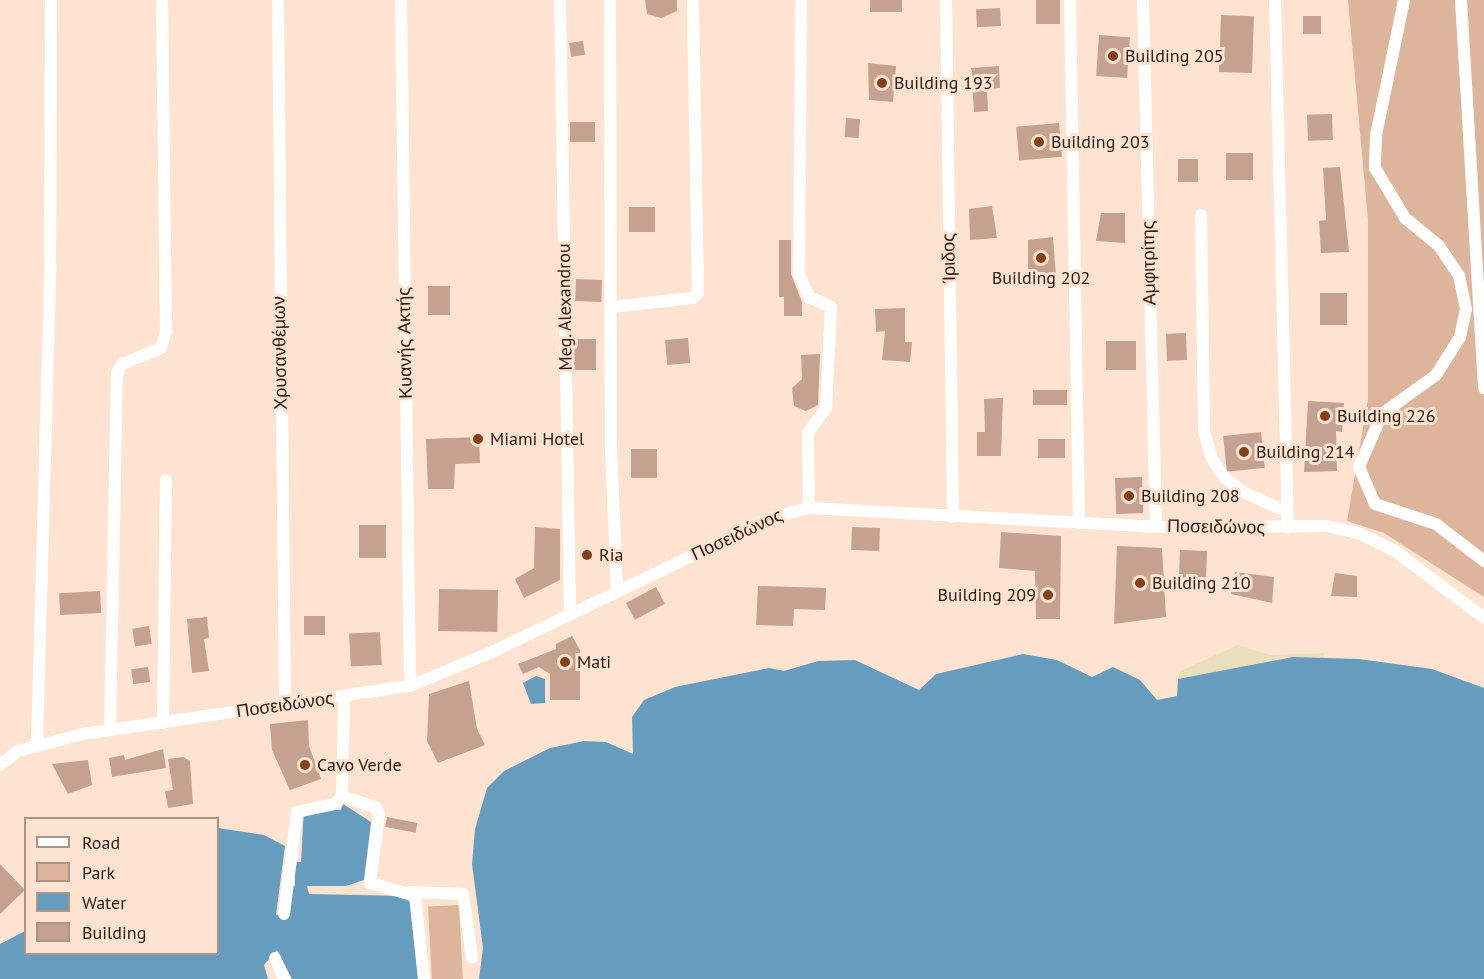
<!DOCTYPE html>
<meta charset="utf-8">
<style>
body{margin:0}
#map{position:relative;width:1484px;height:979px;overflow:hidden;background:#ffe3d1;font-family:"PT Sans",sans-serif}
div>[style]{position:absolute}
.green>*{inset:0;background:#ddb59a;transform-origin:0 0}
.sand>*{inset:0;background:#e9dfba}
.water>*{inset:0;background:#669dbe}
.building>*{inset:0;background:#c5a190;transform-origin:0 0}
.minor>*{height:12px;margin:-6px;padding:0 6px;transform-origin:6px;border-radius:6px;background:#fff}
.dots>*{width:16px;height:16px;translate:-50% -50%;box-sizing:border-box;border:3px solid #ffe3d1;border-radius:50%}
span{translate:-50% -50%;white-space:nowrap;text-align:center;line-height:1.15;-webkit-text-stroke:6px #ffe3d1;paint-order:stroke}
.poi-label{font-size:18px;color:#2c2017}
.left{translate:0 -50%;text-align:left}
.right{translate:-100% -50%;text-align:right}
.street-label{font-size:18px;color:#2c2017}
.legend{position:absolute;left:24px;top:817px;width:195px;height:138px;box-sizing:border-box;background:#ffe3d1;border:2px solid #ab9587;margin:0;padding:8px 10px;list-style:none;font-size:18px;color:#2c2017}
.legend li{display:flex;align-items:center;gap:12px;height:30px}
.legend b{width:30px;border:2px solid #ab9587}
</style>
<div id="map">
<div class="green">
<div style="clip-path:polygon(1348px 0,1484px 0,1484px 597px,1384px 533px,1347px 521px,1368px 399px,1368px 220px)"></div>
<div style="left:459px;top:905px;width:74px;height:31px;rotate:87deg"></div>
</div>
<div class="sand">
<div style="clip-path:polygon(1238px 645px,1270px 655px,1324px 653px,1323px 663px,1178px 679px,1180px 671px)"></div>
</div>
<div class="water">
<div style="clip-path:polygon(1023px 654px,1057px 660px,1092px 677px,1113px 667px,1140px 680px,1157px 700px,1177px 696px,1178px 679px,1293px 657px,1359px 659px,1432px 669px,1484px 688px,1484px 979px,479px 979px,483px 948px,472px 864px,475px 829px,487px 788px,504px 771px,550px 748px,584px 741px,606px 742px,633px 754px,632px 717px,644px 700px,675px 687px,769px 668px,784px 671px,818px 661px,855px 660px,919px 690px,936px 674px)"></div>
<div style="clip-path:polygon(536px 676px,545px 679px,545px 703px,531px 704px,523px 683px)"></div>
<div style="clip-path:polygon(343px 804px,371px 822px,364px 880px,346px 886px,307px 886px,309px 894px,405px 896px,411px 903px,418px 979px,292px 979px,277px 950px,264px 965px,268px 979px,0 979px,0 944px,25px 931px,26px 954px,218px 954px,218px 828px,264px 835px,285px 846px,276px 915px,285px 917px,290px 887px,295px 886px,295px 862px,301px 862px,304px 809px,341px 810px)"></div>
</div>
<div class="building">
<div style="clip-path:polygon(645px 0,677px 0,677px 11px,661px 18px,647px 14px)"></div>
<div style="left:870px;top:0;width:32px;height:12px"></div>
<div style="left:1036px;top:0;width:24px;height:24px"></div>
<div style="left:1000px;top:8px;width:18px;height:24px;rotate:87deg"></div>
<div style="left:1221px;top:15px;width:33px;height:57px;rotate:2deg"></div>
<div style="left:1303px;top:16px;width:18px;height:18px"></div>
<div style="left:1099px;top:35px;width:31px;height:41px;rotate:4deg"></div>
<div style="left:583px;top:41px;width:14px;height:14px;rotate:82deg"></div>
<div style="clip-path:polygon(868px 63px,896px 66px,893px 102px,869px 100px)"></div>
<div style="clip-path:polygon(999px 66px,1000px 88px,987px 89px,988px 111px,974px 112px,971px 68px)"></div>
<div style="left:1332px;top:114px;width:26px;height:25px;rotate:88deg"></div>
<div style="left:846px;top:118px;width:14px;height:19px;rotate:4deg"></div>
<div style="left:570px;top:122px;width:25px;height:20px"></div>
<div style="left:1059px;top:123px;width:34px;height:43px;rotate:85deg"></div>
<div style="left:1226px;top:153px;width:27px;height:27px"></div>
<div style="left:1178px;top:159px;width:20px;height:23px"></div>
<div style="clip-path:polygon(1340px 167px,1349px 252px,1321px 253px,1319px 221px,1326px 220px,1323px 168px)"></div>
<div style="clip-path:polygon(992px 206px,997px 238px,970px 240px,969px 209px)"></div>
<div style="left:629px;top:207px;width:26px;height:25px"></div>
<div style="clip-path:polygon(1101px 213px,1125px 213px,1125px 243px,1096px 241px)"></div>
<div style="clip-path:polygon(1053px 237px,1056px 277px,1028px 277px,1028px 240px)"></div>
<div style="clip-path:polygon(779px 240px,791px 240px,791px 274px,802px 302px,802px 316px,784px 316px,784px 297px,779px 297px)"></div>
<div style="left:576px;top:279px;width:26px;height:22px;rotate:2deg"></div>
<div style="left:428px;top:286px;width:22px;height:29px"></div>
<div style="left:1320px;top:293px;width:27px;height:32px"></div>
<div style="clip-path:polygon(905px 308px,905px 342px,912px 342px,910px 362px,882px 360px,885px 331px,876px 332px,875px 309px)"></div>
<div style="left:1186px;top:333px;width:27px;height:20px;rotate:88deg"></div>
<div style="left:688px;top:338px;width:25px;height:23px;rotate:85deg"></div>
<div style="left:574px;top:339px;width:22px;height:31px"></div>
<div style="left:1106px;top:341px;width:30px;height:29px"></div>
<div style="clip-path:polygon(820px 354px,818px 405px,806px 411px,794px 406px,792px 388px,802px 379px,801px 355px)"></div>
<div style="left:1033px;top:390px;width:34px;height:15px"></div>
<div style="clip-path:polygon(1003px 398px,1001px 456px,977px 456px,977px 432px,985px 432px,984px 399px)"></div>
<div style="clip-path:polygon(1308px 401px,1344px 403px,1342px 432px,1336px 431px,1337px 471px,1304px 472px)"></div>
<div style="left:1261px;top:432px;width:36px;height:38px;rotate:84deg"></div>
<div style="clip-path:polygon(479px 437px,480px 463px,455px 464px,454px 489px,428px 489px,426px 439px)"></div>
<div style="left:1065px;top:439px;width:19px;height:27px;rotate:90deg"></div>
<div style="left:631px;top:449px;width:26px;height:29px"></div>
<div style="left:1142px;top:477px;width:36px;height:27px;rotate:88deg"></div>
<div style="left:359px;top:525px;width:27px;height:33px"></div>
<div style="clip-path:polygon(535px 527px,560px 529px,560px 580px,524px 598px,515px 579px,534px 568px)"></div>
<div style="left:852px;top:527px;width:28px;height:23px;rotate:2deg"></div>
<div style="clip-path:polygon(1001px 532px,1061px 536px,1060px 619px,1036px 619px,1035px 571px,999px 568px)"></div>
<div style="clip-path:polygon(1117px 546px,1162px 548px,1166px 617px,1114px 624px)"></div>
<div style="left:1180px;top:550px;width:27px;height:36px;rotate:2deg"></div>
<div style="clip-path:polygon(1235px 572px,1274px 577px,1272px 603px,1231px 594px)"></div>
<div style="clip-path:polygon(1335px 573px,1357px 576px,1357px 597px,1331px 596px)"></div>
<div style="clip-path:polygon(758px 586px,826px 588px,825px 610px,794px 609px,793px 626px,756px 625px)"></div>
<div style="left:656px;top:587px;width:19px;height:34px;rotate:62deg"></div>
<div style="left:439px;top:589px;width:59px;height:42px;rotate:1deg"></div>
<div style="left:100px;top:591px;width:22px;height:41px;rotate:87deg"></div>
<div style="left:304px;top:616px;width:21px;height:19px"></div>
<div style="clip-path:polygon(207px 617px,209px 638px,204px 639px,209px 671px,192px 673px,187px 619px)"></div>
<div style="left:149px;top:626px;width:18px;height:17px;rotate:81deg"></div>
<div style="left:380px;top:632px;width:33px;height:31px;rotate:87deg"></div>
<div style="clip-path:polygon(572px 636px,580px 650px,580px 700px,550px 700px,550px 674px,539px 667px,523px 674px,518px 664px,556px 649px,556px 644px)"></div>
<div style="left:148px;top:667px;width:15px;height:17px;rotate:82deg"></div>
<div style="clip-path:polygon(469px 681px,477px 729px,485px 745px,438px 763px,427px 741px,429px 694px)"></div>
<div style="clip-path:polygon(308px 720px,309px 746px,321px 779px,290px 790px,272px 750px,270px 724px)"></div>
<div style="clip-path:polygon(163px 749px,166px 768px,112px 777px,109px 758px,124px 755px,125px 760px)"></div>
<div style="clip-path:polygon(183px 757px,190px 761px,193px 804px,168px 808px,165px 791px,173px 790px,168px 759px)"></div>
<div style="clip-path:polygon(88px 760px,92px 785px,68px 794px,52px 764px)"></div>
<div style="left:387px;top:817px;width:31px;height:10px;rotate:11deg"></div>
<div style="clip-path:polygon(0 864px,25px 890px,0 914px)"></div>
</div>
<div class="minor">
<div style="left:278px;top:0;width:705px;rotate:89.43deg"></div>
<div style="left:401px;top:0;width:686px;rotate:89.25deg"></div>
<div style="left:560px;top:0;width:614px;rotate:89.07deg"></div>
<div style="left:610px;top:0;width:448px;rotate:89.9deg"></div>
<div style="left:611px;top:448px;width:143px;rotate:87.6deg"></div>
<div style="left:801px;top:0;width:274px;rotate:90.4deg"></div>
<div style="left:799px;top:274px;width:25px;rotate:67deg"></div>
<div style="left:809px;top:297px;width:24px;rotate:24deg"></div>
<div style="left:831px;top:307px;width:101px;rotate:92.8deg"></div>
<div style="left:826px;top:408px;width:31px;rotate:126deg"></div>
<div style="left:808px;top:433px;width:75px;rotate:89.2deg"></div>
<div style="left:946px;top:0;width:517px;rotate:89.22deg"></div>
<div style="left:1070px;top:0;width:523px;rotate:89.01deg"></div>
<div style="left:1143px;top:0;width:527px;rotate:88.59deg"></div>
<div style="left:1275px;top:0;width:528px;rotate:88.59deg"></div>
<div style="left:1404px;top:0;width:138px;rotate:101.7deg"></div>
<div style="left:1376px;top:135px;width:33px;rotate:92deg"></div>
<div style="left:1375px;top:168px;width:58px;rotate:59deg"></div>
<div style="left:1405px;top:218px;width:44px;rotate:39.5deg"></div>
<div style="left:1439px;top:246px;width:36px;rotate:56deg"></div>
<div style="left:1459px;top:276px;width:34px;rotate:78deg"></div>
<div style="left:1466px;top:309px;width:29px;rotate:102deg"></div>
<div style="left:1460px;top:337px;width:45px;rotate:122.3deg"></div>
<div style="left:1436px;top:375px;width:67px;rotate:144.2deg"></div>
<div style="left:1382px;top:414px;width:58px;rotate:113.5deg"></div>
<div style="left:1359px;top:467px;width:40px;rotate:66.6deg"></div>
<div style="left:1375px;top:504px;width:64px;rotate:18.2deg"></div>
<div style="left:1436px;top:524px;width:61px;rotate:37.6deg"></div>
<div style="left:1461px;top:0;width:389px;rotate:86.6deg"></div>
<div style="left:1201px;top:215px;width:217px;rotate:89.2deg"></div>
<div style="left:1204px;top:432px;width:28px;rotate:73deg"></div>
<div style="left:1212px;top:459px;width:22px;rotate:56deg"></div>
<div style="left:1224px;top:477px;width:24px;rotate:38deg"></div>
<div style="left:1243px;top:492px;width:48px;rotate:24.4deg"></div>
<div style="left:611px;top:307px;width:82px;rotate:-6.3deg"></div>
<div style="left:693px;top:298px;width:7px;rotate:-45deg"></div>
<div style="left:698px;top:293px;width:293px;rotate:-91deg"></div>
<div style="left:163px;top:723px;width:243px;rotate:-89.3deg"></div>
<div style="left:110px;top:730px;width:357px;rotate:-88.9deg"></div>
<div style="left:117px;top:373px;width:10px;rotate:-61deg"></div>
<div style="left:122px;top:364px;width:42px;rotate:-22.3deg"></div>
<div style="left:161px;top:348px;width:18px;rotate:-74deg"></div>
<div style="left:166px;top:331px;width:331px;rotate:-90.7deg"></div>
<div style="left:37px;top:744px;width:479px;rotate:-88.4deg"></div>
<div style="left:50px;top:265px;width:265px;rotate:-89.8deg"></div>
<div style="left:0;top:765px;width:23px;rotate:-38deg"></div>
<div style="left:18px;top:751px;width:67px;rotate:-14.7deg"></div>
<div style="left:83px;top:734px;width:331px;rotate:-8.4deg"></div>
<div style="left:410px;top:686px;width:89px;rotate:-22.5deg"></div>
<div style="left:492px;top:652px;width:310px;rotate:-25.7deg"></div>
<div style="left:771px;top:518px;width:39px;rotate:-15deg"></div>
<div style="left:809px;top:508px;width:348px;rotate:3.1deg"></div>
<div style="left:1156px;top:527px;width:171px;rotate:-0.3deg"></div>
<div style="left:1327px;top:526px;width:32px;rotate:13deg"></div>
<div style="left:1358px;top:533px;width:41px;rotate:25.9deg"></div>
<div style="left:1395px;top:551px;width:111px;rotate:37deg"></div>
<div style="left:342px;top:796px;width:36px;rotate:19deg"></div>
<div style="left:376px;top:808px;width:8px;rotate:67deg"></div>
<div style="left:379px;top:815px;width:69px;rotate:97.5deg"></div>
<div style="left:370px;top:883px;width:47px;rotate:16.1deg"></div>
<div style="left:415px;top:896px;width:83px;rotate:83.8deg"></div>
<div style="left:409px;top:892px;width:54px;rotate:2.1deg"></div>
<div style="left:463px;top:894px;width:64px;rotate:81.9deg"></div>
<div style="left:284px;top:914px;width:103px;rotate:-82.7deg"></div>
<div style="left:297px;top:812px;width:39px;rotate:-12deg"></div>
<div style="left:335px;top:804px;width:11px;rotate:-49deg"></div>
<div style="left:342px;top:796px;width:99px;rotate:-88.8deg"></div>
<div style="left:275px;top:958px;width:23px;rotate:67deg"></div>
</div>
<div class="dots">
<div style="left:1113px;top:56px;background:#874119"></div>
<div style="left:882px;top:83px;background:#874119"></div>
<div style="left:1039px;top:142px;background:#874119"></div>
<div style="left:1041px;top:258px;background:#874119"></div>
<div style="left:1325px;top:416px;background:#874119"></div>
<div style="left:478px;top:439px;background:#874119"></div>
<div style="left:1244px;top:452px;background:#874119"></div>
<div style="left:1129px;top:496px;background:#874119"></div>
<div style="left:587px;top:555px;background:#874119"></div>
<div style="left:1140px;top:583px;background:#874119"></div>
<div style="left:1048px;top:595px;background:#874119"></div>
<div style="left:565px;top:662px;background:#874119"></div>
<div style="left:305px;top:765px;background:#874119"></div>
</div>
<div class="poi-label">
<span class="left" style="left:1125px;top:56px">Building 205</span>
<span class="left" style="left:894px;top:83px">Building 193</span>
<span class="left" style="left:1051px;top:142px">Building 203</span>
<span style="left:1041px;top:278px">Building 202</span>
<span class="left" style="left:1337px;top:416px">Building 226</span>
<span class="left" style="left:490px;top:439px">Miami Hotel</span>
<span class="left" style="left:1256px;top:452px">Building 214</span>
<span class="left" style="left:1141px;top:496px">Building 208</span>
<span class="left" style="left:599px;top:555px">Ria</span>
<span class="left" style="left:1152px;top:583px">Building 210</span>
<span class="right" style="left:1036px;top:595px">Building 209</span>
<span class="left" style="left:577px;top:662px">Mati</span>
<span class="left" style="left:317px;top:765px">Cavo Verde</span>
</div>
<div class="street-label">
<span style="left:949px;top:258px;rotate:-91deg">Ίριδος</span>
<span style="left:1149px;top:263px;rotate:-91deg">Αμφιτρίτης</span>
<span style="left:565px;top:307px;rotate:-91deg">Meg. Alexandrou</span>
<span style="left:405px;top:343px;rotate:-91deg">Κυανής Ακτής</span>
<span style="left:280px;top:353px;rotate:-91deg">Χρυσανθέμων</span>
<span style="left:1216px;top:527px;rotate:1deg">Ποσειδώνος</span>
<span style="left:737px;top:535px;rotate:-25deg">Ποσειδώνος</span>
<span style="left:285px;top:705px;rotate:-8deg">Ποσειδώνος</span>
</div>
<ul class="legend">
<li><b style="height:8px;background:#fff"></b>Road</li>
<li><b style="height:16px;background:#ddb59a"></b>Park</li>
<li><b style="height:16px;background:#669dbe"></b>Water</li>
<li><b style="height:16px;background:#c5a190"></b>Building</li>
</ul>
</div>
